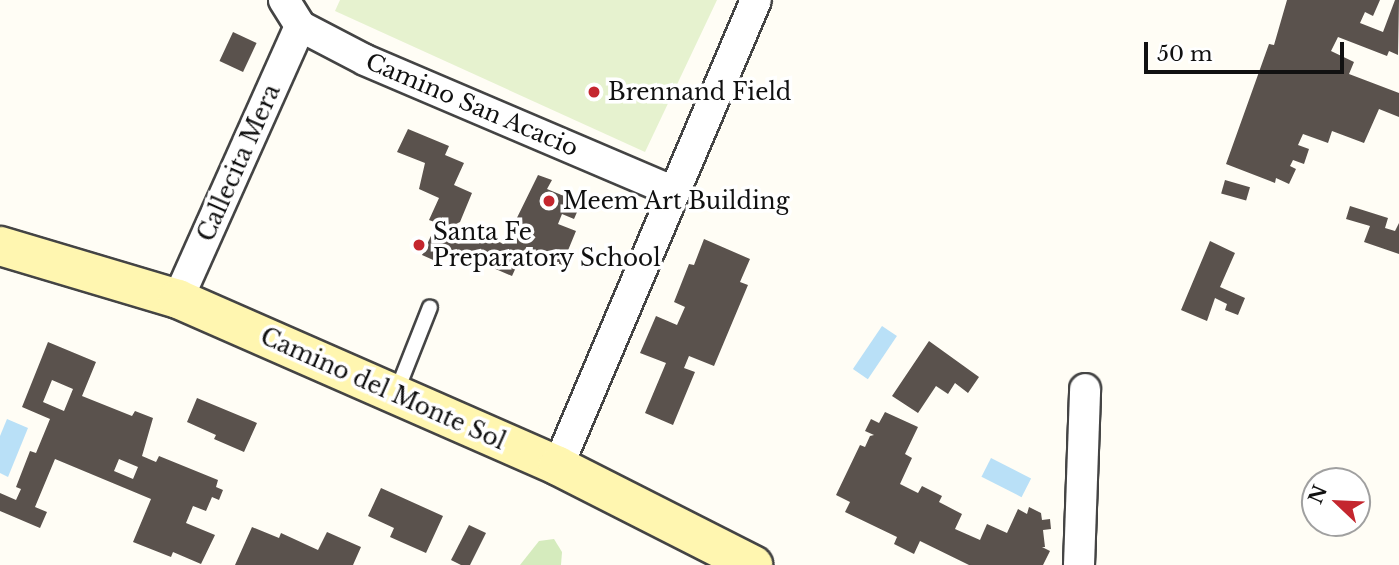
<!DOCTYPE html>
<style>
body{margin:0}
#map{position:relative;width:1399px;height:565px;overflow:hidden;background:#fffdf5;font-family:"Libre Baskerville",serif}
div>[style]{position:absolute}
.green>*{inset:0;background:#d5ebbd}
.pitch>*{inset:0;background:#e6f2cf}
.water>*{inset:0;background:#b9e0f7;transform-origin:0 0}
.building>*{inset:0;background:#5a524d;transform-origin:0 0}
.roads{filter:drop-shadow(2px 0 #444) drop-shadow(-2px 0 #444) drop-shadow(0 2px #444) drop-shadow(0 -2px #444)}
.lane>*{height:14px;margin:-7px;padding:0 7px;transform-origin:7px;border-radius:7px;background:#fff}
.street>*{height:30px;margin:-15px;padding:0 15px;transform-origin:15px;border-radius:15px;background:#fff}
.secondary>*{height:38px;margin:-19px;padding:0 19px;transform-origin:19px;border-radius:19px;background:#fff6b0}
.dots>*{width:19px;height:19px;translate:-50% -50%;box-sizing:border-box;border:4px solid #fff;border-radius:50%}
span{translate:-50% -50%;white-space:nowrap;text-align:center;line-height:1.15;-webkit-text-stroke:7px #fff;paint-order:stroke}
.poi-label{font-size:23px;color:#111}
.left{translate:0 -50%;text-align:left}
.street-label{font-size:23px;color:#111}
.north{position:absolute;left:1301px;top:467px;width:70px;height:70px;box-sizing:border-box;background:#fff;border:2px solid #a0a0a0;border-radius:50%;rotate:293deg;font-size:19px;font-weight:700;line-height:28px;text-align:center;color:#111}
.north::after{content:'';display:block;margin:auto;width:24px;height:32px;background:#c4262e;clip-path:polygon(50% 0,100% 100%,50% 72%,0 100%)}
.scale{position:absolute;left:1144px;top:42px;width:200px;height:32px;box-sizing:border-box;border:4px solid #111;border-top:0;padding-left:9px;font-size:21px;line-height:24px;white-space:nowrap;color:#111;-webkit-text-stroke:5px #fff;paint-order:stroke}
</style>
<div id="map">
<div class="green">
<div style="clip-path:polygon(554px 539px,562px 552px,561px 565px,520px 565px,539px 541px)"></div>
</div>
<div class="pitch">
<div style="clip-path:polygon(340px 0,717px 0,645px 152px,335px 11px)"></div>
</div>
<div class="water">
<div style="left:882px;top:326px;width:18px;height:52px;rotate:34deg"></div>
<div style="clip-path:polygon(7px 419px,28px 428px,8px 477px,0 473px,0 436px)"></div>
<div style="left:991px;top:458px;width:45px;height:21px;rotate:27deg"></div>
</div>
<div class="building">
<div style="clip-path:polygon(1287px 0,1380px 0,1373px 16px,1365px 12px,1360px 23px,1383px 32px,1395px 0,1399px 0,1398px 55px,1389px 51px,1387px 56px,1338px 37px,1331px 51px,1354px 62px,1349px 74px,1399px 93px,1399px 117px,1379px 109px,1364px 143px,1332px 131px,1328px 143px,1303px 134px,1298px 145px,1309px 149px,1304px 164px,1293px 160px,1290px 166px,1296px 169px,1289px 184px,1276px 178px,1275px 183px,1226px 164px,1269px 44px,1274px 45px)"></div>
<div style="left:233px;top:32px;width:26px;height:32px;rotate:25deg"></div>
<div style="clip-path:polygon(408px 129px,449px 146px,445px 155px,464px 163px,454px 185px,472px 193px,460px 222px,456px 224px,504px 244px,538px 175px,552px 180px,547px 189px,581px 203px,574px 219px,562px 214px,558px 224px,576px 231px,562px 265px,536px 254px,530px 269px,518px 263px,512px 276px,447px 248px,440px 263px,422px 255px,437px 223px,429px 220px,439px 198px,419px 189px,425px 163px,397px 152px)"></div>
<div style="left:1225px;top:180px;width:26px;height:14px;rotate:16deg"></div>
<div style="clip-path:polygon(1350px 206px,1388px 218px,1385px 228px,1395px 231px,1399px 223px,1399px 254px,1364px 242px,1370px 226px,1346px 219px)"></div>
<div style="clip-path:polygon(704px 239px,750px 259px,740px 282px,748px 285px,714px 366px,689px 356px,684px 368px,695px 372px,673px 425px,645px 413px,666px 363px,640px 353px,656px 316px,677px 325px,685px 307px,674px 302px,689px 264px,694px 265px)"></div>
<div style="clip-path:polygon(1210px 241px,1235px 253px,1220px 287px,1245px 298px,1238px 315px,1225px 310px,1227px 304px,1215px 298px,1207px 321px,1181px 310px)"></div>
<div style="clip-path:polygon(929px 341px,979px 377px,968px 393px,955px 383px,948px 394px,936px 386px,918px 413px,892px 396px)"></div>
<div style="clip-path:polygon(evenodd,48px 342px,96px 362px,82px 396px,132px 416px,135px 411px,153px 418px,142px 456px,156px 462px,159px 456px,218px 480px,216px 487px,223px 490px,219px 500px,212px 497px,206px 511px,193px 506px,186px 523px,215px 535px,201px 564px,173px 552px,171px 557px,133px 542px,151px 499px,55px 459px,35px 507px,47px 512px,40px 528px,0 511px,0 493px,16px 500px,21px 489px,16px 487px,30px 451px,36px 453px,50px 419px,22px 407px,48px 342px,52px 380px,73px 389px,64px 411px,43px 402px,52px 380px,48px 342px,119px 459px,138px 467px,133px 479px,114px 471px,119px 459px)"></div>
<div style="clip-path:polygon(197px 398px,257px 423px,244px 452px,214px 439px,216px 435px,187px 422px)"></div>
<div style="clip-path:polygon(885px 412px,918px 427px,905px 454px,912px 458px,900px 484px,918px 493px,922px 486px,942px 496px,939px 502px,962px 514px,955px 529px,980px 540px,987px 524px,1007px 533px,1018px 509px,1027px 514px,1029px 507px,1041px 513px,1042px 520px,1050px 519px,1051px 529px,1043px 530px,1045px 547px,1042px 547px,1050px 551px,1043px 565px,969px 565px,920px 541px,914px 554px,894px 544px,897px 537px,845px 512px,850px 502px,836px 495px,860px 445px,865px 447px,870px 436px,874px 435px,865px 431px,871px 419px,879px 423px)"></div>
<div style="clip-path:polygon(381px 488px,443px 516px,426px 553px,390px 537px,394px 528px,368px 516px)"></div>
<div style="clip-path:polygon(469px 525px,486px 533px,470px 565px,461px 565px,451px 560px)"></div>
<div style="clip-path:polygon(252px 527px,279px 538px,281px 533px,318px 550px,327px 532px,361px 547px,353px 565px,235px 565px)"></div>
</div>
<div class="roads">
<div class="lane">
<div style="left:396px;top:393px;width:92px;rotate:-68.4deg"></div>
</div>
<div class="street">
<div style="left:284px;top:0;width:31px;rotate:58deg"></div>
<div style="left:300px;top:26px;width:73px;rotate:27.6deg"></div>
<div style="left:365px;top:60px;width:336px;rotate:23.1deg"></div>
<div style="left:178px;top:299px;width:299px;rotate:-65.9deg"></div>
<div style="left:558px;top:466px;width:506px;rotate:-66.98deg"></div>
<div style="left:1079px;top:565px;width:176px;rotate:-88deg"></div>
</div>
<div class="secondary">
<div style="left:0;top:246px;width:186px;rotate:16.6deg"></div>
<div style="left:178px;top:299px;width:415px;rotate:23.7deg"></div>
<div style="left:558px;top:466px;width:219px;rotate:26.9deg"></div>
</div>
</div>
<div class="dots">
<div style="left:594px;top:92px;background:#c4262e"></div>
<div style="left:549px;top:201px;background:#c4262e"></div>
<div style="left:419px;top:245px;background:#c4262e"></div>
</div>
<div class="poi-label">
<span class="left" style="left:608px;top:92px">Brennand Field</span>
<span class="left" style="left:563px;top:201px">Meem Art Building</span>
<span class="left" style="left:433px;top:245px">Santa Fe<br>Preparatory School</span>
</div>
<div class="street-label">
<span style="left:472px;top:105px;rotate:23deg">Camino San Acacio</span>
<span style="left:239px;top:163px;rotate:-66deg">Callecita Mera</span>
<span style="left:383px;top:389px;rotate:24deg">Camino del Monte Sol</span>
</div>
<div class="north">N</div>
<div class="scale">50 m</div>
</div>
